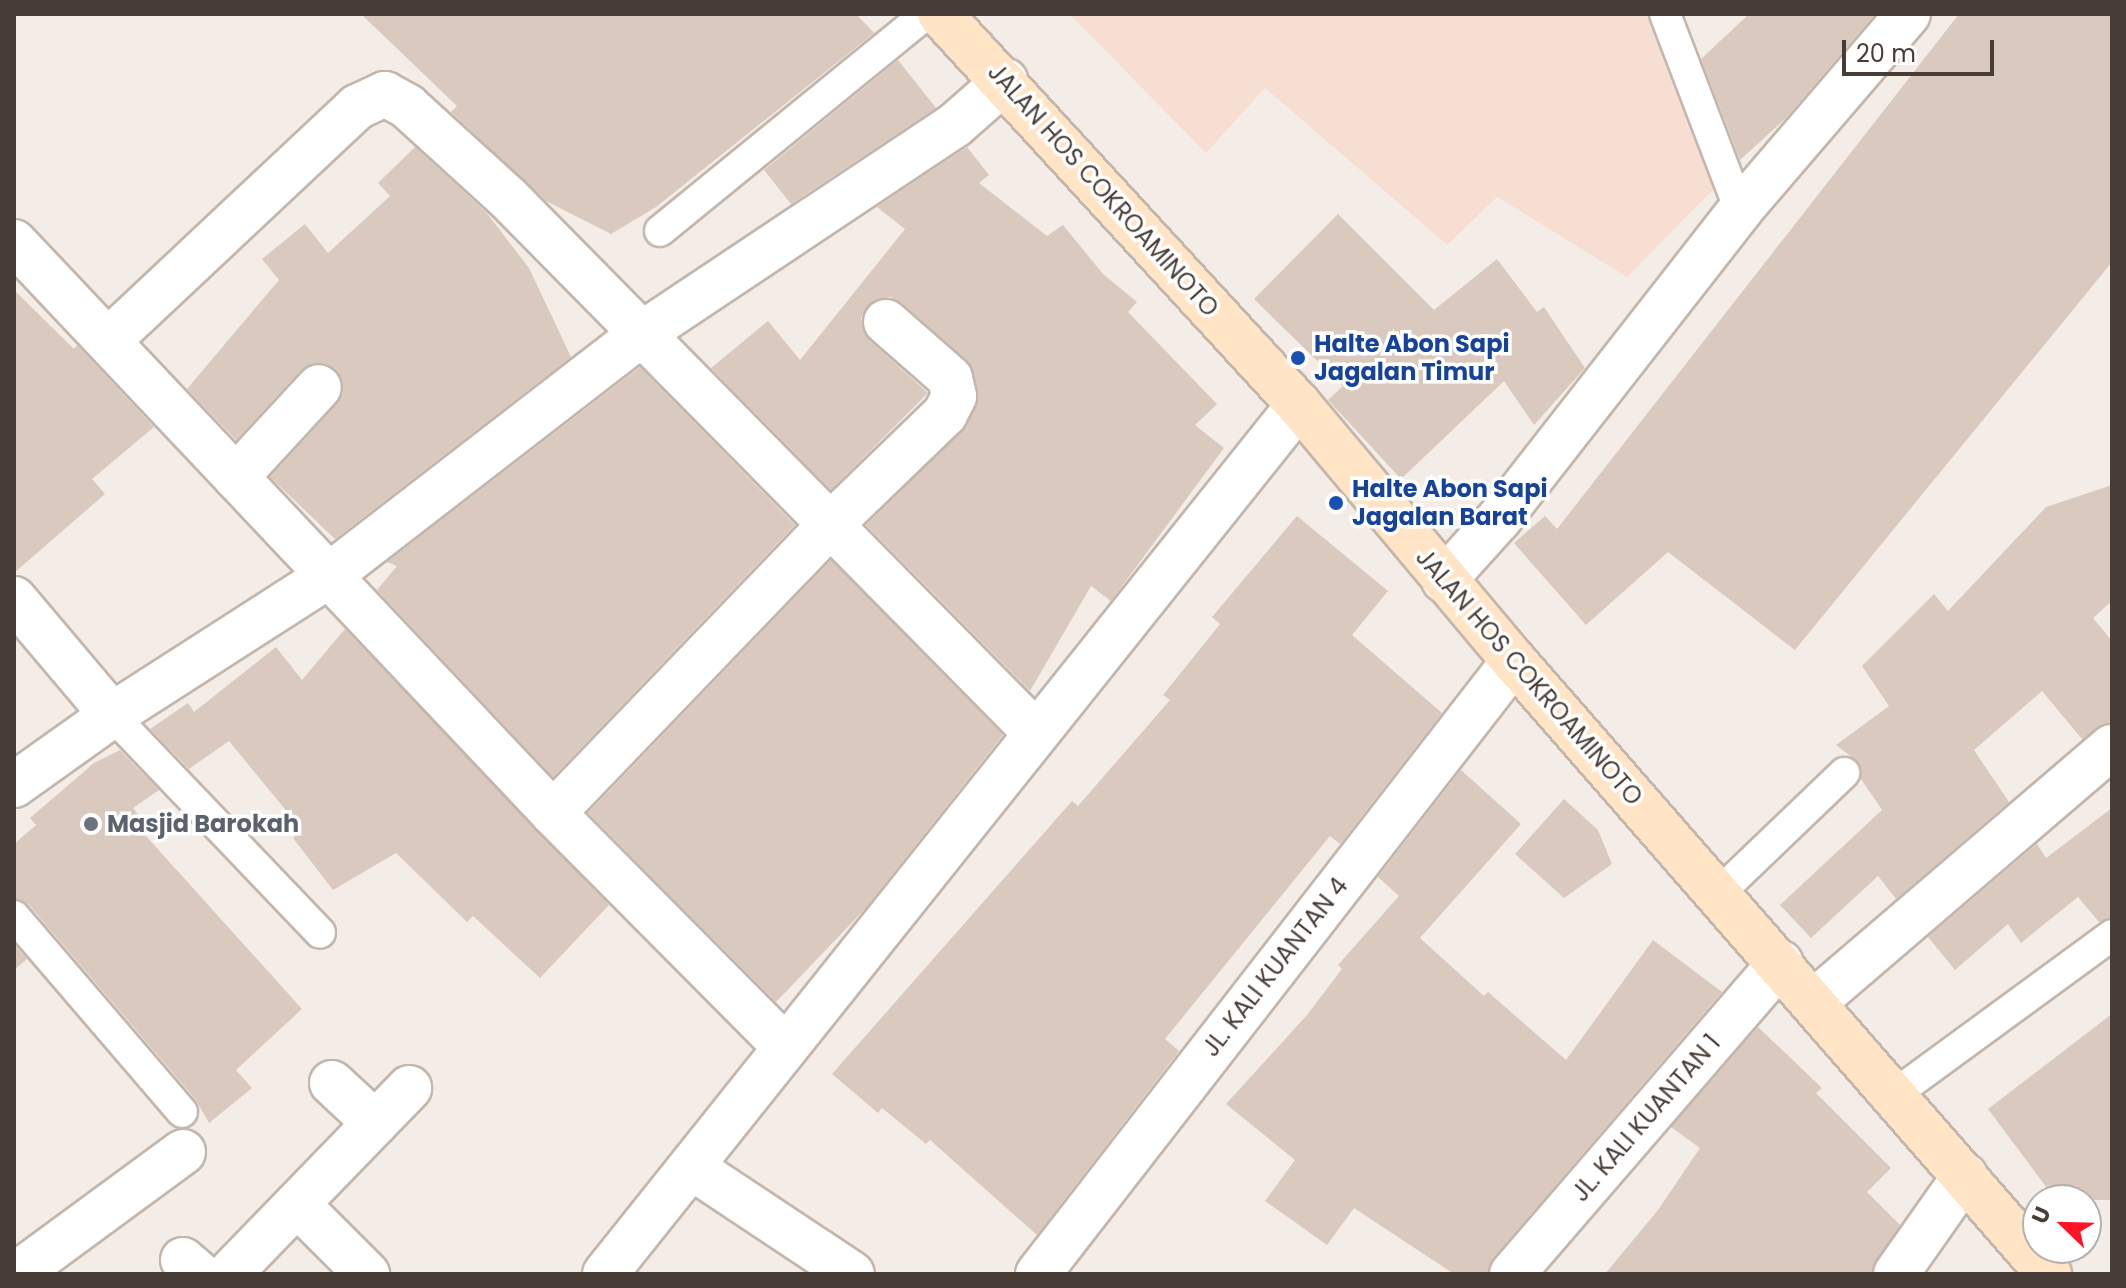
<!DOCTYPE html>
<style>
body{margin:0}
#map{position:relative;width:2126px;height:1288px;overflow:hidden;background:#f4ede7;font-family:Poppins,sans-serif}
div>[style]{position:absolute}
.commercial>*{inset:0;background:#f6dfd2}
.building>*{inset:0;background:#d9c9bf}
.roads{filter:drop-shadow(2px 0 #c3b6ac) drop-shadow(-2px 0 #c3b6ac) drop-shadow(0 2px #c3b6ac) drop-shadow(0 -2px #c3b6ac)}
.service>*{height:30px;margin:-15px;padding:0 15px;transform-origin:15px;border-radius:15px;background:#fff}
.minor>*{height:44px;margin:-22px;padding:0 22px;transform-origin:22px;border-radius:22px;background:#fff}
.secondary>*{height:44px;margin:-22px;padding:0 22px;transform-origin:22px;border-radius:22px;background:#ffe4c6}
.dots>*{width:22px;height:22px;translate:-50% -50%;box-sizing:border-box;border:4px solid #fff;border-radius:50%}
span{translate:-50% -50%;white-space:nowrap;text-align:center;line-height:1.15;-webkit-text-stroke:7px #fff;paint-order:stroke}
.street-label{font-size:24px;color:#473c36}
.transit-label{font-size:24px;color:#164399;font-weight:700}
.left{translate:0 -50%;text-align:left}
.worship-label{font-size:24px;color:#5b616d;font-weight:700}
.frame{position:absolute;inset:0;border:16px solid #473c36;pointer-events:none}
.north{position:absolute;left:2022px;top:1184px;width:80px;height:80px;box-sizing:border-box;background:#fff;border:2px solid #b5b1af;border-radius:50%;rotate:293deg;font-size:22px;font-weight:700;line-height:32px;text-align:center;color:#473c36}
.north::after{content:'';display:block;margin:auto;width:28px;height:36px;background:#ff1325;clip-path:polygon(50% 0,100% 100%,50% 72%,0 100%)}
.scale{position:absolute;left:1842px;top:40px;width:152px;height:36px;box-sizing:border-box;border:4px solid #473c36;border-top:0;padding-left:10px;font-size:24px;line-height:28px;white-space:nowrap;color:#473c36;-webkit-text-stroke:6px #fff;paint-order:stroke}
</style>
<div id="map">
<div class="commercial">
<div style="clip-path:polygon(1069px 14px,1652px 14px,1716px 187px,1627px 277px,1497px 197px,1447px 245px,1265px 88px,1206px 153px)"></div>
</div>
<div class="building">
<div style="clip-path:polygon(361px 14px,856px 14px,874px 33px,656px 207px,611px 234px,546px 201px,451px 112px,457px 106px)"></div>
<div style="clip-path:polygon(1749px 14px,1875px 14px,1786px 118px,1740px 160px,1701px 59px)"></div>
<div style="clip-path:polygon(1959px 14px,2112px 14px,2112px 262px,1795px 650px,1668px 552px,1586px 625px,1514px 543px,1545px 516px,1557px 529px)"></div>
<div style="clip-path:polygon(898px 60px,936px 108px,791px 204px,764px 170px)"></div>
<div style="clip-path:polygon(415px 147px,486px 212px,529px 268px,571px 357px,335px 539px,270px 477px,338px 403px,343px 392px,336px 369px,324px 363px,301px 370px,236px 440px,187px 389px,279px 280px,262px 259px,305px 224px,328px 253px,390px 196px,378px 183px)"></div>
<div style="clip-path:polygon(967px 147px,989px 175px,979px 183px,1047px 236px,1063px 225px,1103px 274px,1137px 302px,1128px 312px,1217px 404px,1195px 425px,1224px 448px,1111px 601px,1091px 586px,1030px 691px,866px 525px,967px 426px,978px 392px,966px 359px,902px 303px,890px 297px,868px 305px,861px 318px,869px 340px,928px 393px,831px 490px,711px 368px,768px 321px,800px 360px,905px 229px,877px 207px)"></div>
<div style="clip-path:polygon(1338px 214px,1434px 310px,1497px 259px,1537px 312px,1544px 307px,1585px 368px,1534px 425px,1504px 381px,1401px 479px,1328px 400px,1343px 386px,1254px 299px)"></div>
<div style="clip-path:polygon(14px 290px,74px 349px,77px 345px,154px 427px,92px 479px,105px 494px,14px 573px)"></div>
<div style="clip-path:polygon(640px 367px,795px 525px,553px 777px,377px 590px,397px 566px,387px 562px)"></div>
<div style="clip-path:polygon(2112px 485px,2112px 601px,2093px 618px,2112px 641px,2112px 723px,2082px 739px,2042px 691px,1974px 750px,2009px 802px,1896px 899px,1878px 876px,1811px 938px,1780px 905px,1882px 810px,1861px 779px,1857px 761px,1836px 745px,1889px 706px,1862px 666px,1934px 594px,1948px 611px,2046px 507px)"></div>
<div style="clip-path:polygon(1297px 516px,1388px 591px,1352px 635px,1442px 713px,1340px 844px,1330px 836px,1165px 1039px,1179px 1051px,1037px 1235px,930px 1140px,926px 1144px,882px 1108px,878px 1113px,832px 1074px,1072px 801px,1078px 806px,1170px 700px,1163px 695px,1220px 624px,1212px 617px)"></div>
<div style="clip-path:polygon(831px 560px,1003px 735px,864px 910px,776px 1002px,588px 813px)"></div>
<div style="clip-path:polygon(345px 629px,609px 905px,540px 978px,473px 916px,467px 922px,396px 853px,333px 890px,293px 838px,302px 830px,229px 741px,189px 769px,150px 729px,188px 703px,194px 712px,276px 647px,302px 680px)"></div>
<div style="clip-path:polygon(120px 750px,159px 790px,133px 808px,152px 831px,146px 836px,302px 1009px,236px 1070px,252px 1088px,209px 1123px,196px 1100px,28px 904px,14px 898px,14px 844px,36px 825px,30px 818px,94px 763px)"></div>
<div style="clip-path:polygon(1461px 770px,1521px 824px,1420px 938px,1484px 996px,1488px 992px,1566px 1060px,1653px 940px,1722px 992px,1493px 1258px,1487px 1274px,1454px 1274px,1354px 1208px,1327px 1245px,1265px 1201px,1295px 1160px,1226px 1104px,1307px 1015px,1342px 969px,1338px 965px,1399px 896px,1378px 877px)"></div>
<div style="clip-path:polygon(1564px 799px,1598px 830px,1612px 864px,1564px 898px,1515px 854px)"></div>
<div style="clip-path:polygon(2112px 808px,2112px 917px,2099px 922px,2078px 897px,2021px 943px,2008px 924px,1955px 970px,1928px 937px,2037px 844px,2046px 858px)"></div>
<div style="clip-path:polygon(14px 944px,27px 959px,14px 970px)"></div>
<div style="clip-path:polygon(2112px 1014px,2112px 1200px,2056px 1200px,1988px 1109px)"></div>
<div style="clip-path:polygon(1758px 1027px,1822px 1088px,1816px 1093px,1891px 1168px,1867px 1192px,1900px 1225px,1871px 1273px,1605px 1274px,1658px 1210px,1700px 1148px,1671px 1127px)"></div>
</div>
<div class="roads">
<div class="service">
<div style="left:1665px;top:14px;width:210px;rotate:69.1deg"></div>
<div style="left:660px;top:231px;width:343px;rotate:-39.2deg"></div>
<div style="left:112px;top:715px;width:301px;rotate:46.3deg"></div>
<div style="left:1718px;top:894px;width:175px;rotate:-43.8deg"></div>
<div style="left:14px;top:916px;width:258px;rotate:49.4deg"></div>
<div style="left:1895px;top:1094px;width:269px;rotate:-36.2deg"></div>
</div>
<div class="minor">
<div style="left:14px;top:242px;width:785px;rotate:46.65deg"></div>
<div style="left:553px;top:813px;width:330px;rotate:45.2deg"></div>
<div style="left:110px;top:339px;width:339px;rotate:-43.2deg"></div>
<div style="left:357px;top:107px;width:31px;rotate:-25deg"></div>
<div style="left:385px;top:94px;width:26px;rotate:29deg"></div>
<div style="left:408px;top:107px;width:134px;rotate:42.3deg"></div>
<div style="left:507px;top:197px;width:753px;rotate:45.38deg"></div>
<div style="left:236px;top:477px;width:122px;rotate:-47.3deg"></div>
<div style="left:1444px;top:580px;width:82px;rotate:-48deg"></div>
<div style="left:1499px;top:519px;width:392px;rotate:-52deg"></div>
<div style="left:1740px;top:210px;width:258px;rotate:-49.4deg"></div>
<div style="left:14px;top:599px;width:152px;rotate:49.8deg"></div>
<div style="left:14px;top:785px;width:120px;rotate:-35.5deg"></div>
<div style="left:112px;top:715px;width:255px;rotate:-32.7deg"></div>
<div style="left:327px;top:577px;width:399px;rotate:-37.7deg"></div>
<div style="left:643px;top:333px;width:375px;rotate:-33.7deg"></div>
<div style="left:955px;top:125px;width:67px;rotate:-41.3deg"></div>
<div style="left:553px;top:813px;width:398px;rotate:-46.1deg"></div>
<div style="left:829px;top:526px;width:161px;rotate:-44deg"></div>
<div style="left:945px;top:414px;width:20px;rotate:-63deg"></div>
<div style="left:954px;top:396px;width:18px;rotate:-103deg"></div>
<div style="left:950px;top:378px;width:85px;rotate:-138.8deg"></div>
<div style="left:1814px;top:1002px;width:392px;rotate:-40.6deg"></div>
<div style="left:332px;top:1083px;width:59px;rotate:42.9deg"></div>
<div style="left:691px;top:1167px;width:193px;rotate:33.6deg"></div>
<div style="left:298px;top:1205px;width:98px;rotate:45deg"></div>
<div style="left:183px;top:1260px;width:21px;rotate:41deg"></div>
<div style="left:17px;top:1274px;width:206px;rotate:-36.3deg"></div>
<div style="left:229px;top:1274px;width:259px;rotate:-45.9deg"></div>
<div style="left:605px;top:1274px;width:1112px;rotate:-51.39deg"></div>
<div style="left:1038px;top:1274px;width:776px;rotate:-52.17deg"></div>
<div style="left:1512px;top:1274px;width:411px;rotate:-49.2deg"></div>
<div style="left:1896px;top:1274px;width:120px;rotate:-54.9deg"></div>
</div>
<div class="secondary">
<div style="left:940px;top:14px;width:531px;rotate:47.44deg"></div>
<div style="left:1299px;top:405px;width:334px;rotate:50deg"></div>
<div style="left:1514px;top:661px;width:814px;rotate:48.89deg"></div>
</div>
</div>
<div class="dots">
<div style="left:1298px;top:358px;background:#1a4fb4"></div>
<div style="left:1336px;top:503px;background:#1a4fb4"></div>
<div style="left:91px;top:824px;background:#6b7280"></div>
</div>
<div class="street-label">
<span style="left:1103px;top:190px;rotate:48deg">JALAN HOS COKROAMINOTO</span>
<span style="left:1529px;top:677px;rotate:49deg">JALAN HOS COKROAMINOTO</span>
<span style="left:1275px;top:967px;rotate:-52deg">JL. KALI KUANTAN 4</span>
<span style="left:1646px;top:1118px;rotate:-49deg">JL. KALI KUANTAN 1</span>
</div>
<div class="transit-label">
<span class="left" style="left:1314px;top:358px">Halte Abon Sapi<br>Jagalan Timur</span>
<span class="left" style="left:1352px;top:503px">Halte Abon Sapi<br>Jagalan Barat</span>
</div>
<div class="worship-label">
<span class="left" style="left:107px;top:824px">Masjid Barokah</span>
</div>
<div class="frame"></div>
<div class="north">U</div>
<div class="scale">20 m</div>
</div>
